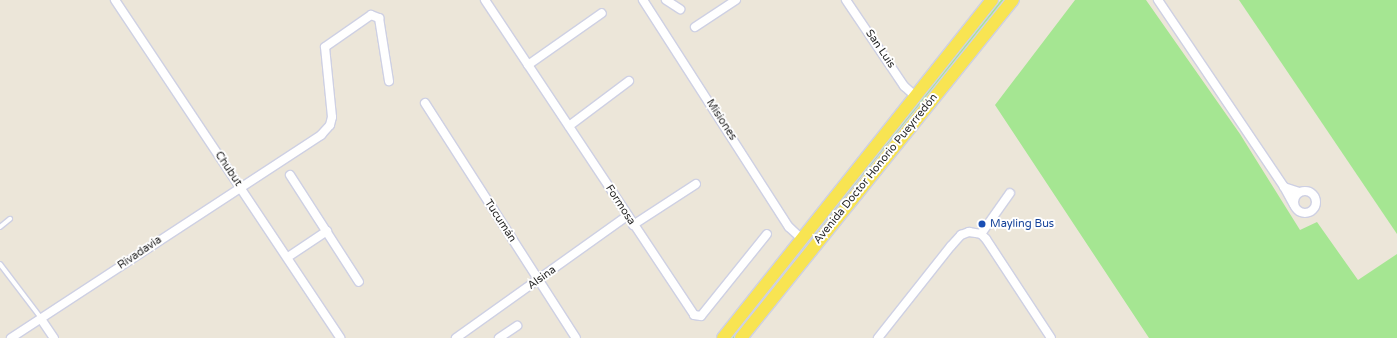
<!DOCTYPE html>
<meta charset="utf-8">
<style>
body{margin:0}
#map{position:relative;width:1397px;height:338px;overflow:hidden;background:#ece6d9;font-family:"Varela Round",sans-serif}
div>[style]{position:absolute}
.green>*{inset:0;background:#a5e692}
.roads{filter:drop-shadow(1px 0 #ced0e3) drop-shadow(-1px 0 #ced0e3) drop-shadow(0 1px #ced0e3) drop-shadow(0 -1px #ced0e3)}
.service>*{height:4px;margin:-2px;padding:0 2px;transform-origin:2px;border-radius:2px;background:#fff}
.minor>*{height:8px;margin:-4px;padding:0 4px;transform-origin:4px;border-radius:4px;background:#fff}
.minor>.ring{margin:-4px;padding:0;box-sizing:content-box;background:none;border:8px solid #fff;border-radius:50%}
.primary>*{height:12px;margin:-6px;padding:0 6px;transform-origin:6px;border-radius:6px;background:#f8e452}
.dots>*{width:11px;height:11px;translate:-50% -50%;box-sizing:border-box;border:2px solid #fff;border-radius:50%}
span{translate:-50% -50%;white-space:nowrap;text-align:center;line-height:1.15;-webkit-text-stroke:4px #fff;paint-order:stroke}
.street-label{font-size:11px;color:#292929}
.transit-label{font-size:11px;color:#164399}
.left{translate:0 -50%;text-align:left}
</style>
<div id="map">
<div class="green">
<div style="clip-path:polygon(1001px 0,1004px 0,811px 243px,734px 338px,730px 338px)"></div>
<div style="clip-path:polygon(1075px 0,1146px 0,1240px 134px,1300px 230px,1317px 222px,1358px 280px,1397px 254px,1397px 338px,1149px 338px,995px 105px)"></div>
<div style="clip-path:polygon(1239px 0,1397px 0,1397px 234px)"></div>
</div>
<div class="roads">
<div class="service">
<div style="left:0;top:227px;width:13px;rotate:-39deg"></div>
<div style="left:0;top:264px;width:68px;rotate:52.8deg"></div>
</div>
<div class="minor">
<div style="left:115px;top:0;width:406px;rotate:56.3deg"></div>
<div style="left:485px;top:0;width:378px;rotate:56.4deg"></div>
<div style="left:694px;top:315px;width:7px;rotate:8deg"></div>
<div style="left:701px;top:316px;width:105px;rotate:-51.2deg"></div>
<div style="left:643px;top:0;width:270px;rotate:57.3deg"></div>
<div style="left:789px;top:227px;width:16px;rotate:43deg"></div>
<div style="left:666px;top:0;width:17px;rotate:33deg"></div>
<div style="left:846px;top:0;width:104px;rotate:56deg"></div>
<div style="left:904px;top:86px;width:15px;rotate:42deg"></div>
<div style="left:1158px;top:0;width:225px;rotate:56deg"></div>
<div style="left:695px;top:27px;width:49px;rotate:-33.4deg"></div>
<div style="left:528px;top:65px;width:90px;rotate:-35.1deg"></div>
<div style="left:425px;top:103px;width:279px;rotate:57.3deg"></div>
<div style="left:569px;top:126px;width:75px;rotate:-36.9deg"></div>
<div style="left:290px;top:175px;width:127px;rotate:57.2deg"></div>
<div class="ring" style="left:1294px;top:191px;width:14px;height:14px"></div>
<div style="left:1294px;top:205px;width:21px;rotate:-119deg"></div>
<div style="left:1284px;top:187px;width:16px;rotate:18deg"></div>
<div style="left:633px;top:225px;width:75px;rotate:-33.1deg"></div>
<div style="left:981px;top:234px;width:50px;rotate:-54.7deg"></div>
<div style="left:288px;top:257px;width:47px;rotate:-33.7deg"></div>
<div style="left:41px;top:319px;width:23px;rotate:56deg"></div>
<div style="left:11px;top:338px;width:371px;rotate:-33.2deg"></div>
<div style="left:321px;top:135px;width:13px;rotate:-48deg"></div>
<div style="left:330px;top:125px;width:8px;rotate:-76deg"></div>
<div style="left:332px;top:117px;width:70px;rotate:-95.7deg"></div>
<div style="left:325px;top:47px;width:56px;rotate:-34.8deg"></div>
<div style="left:371px;top:15px;width:9px;rotate:21deg"></div>
<div style="left:379px;top:18px;width:64px;rotate:81deg"></div>
<div style="left:456px;top:338px;width:210px;rotate:-35.5deg"></div>
<div style="left:499px;top:338px;width:22px;rotate:-34deg"></div>
<div style="left:878px;top:338px;width:117px;rotate:-51.6deg"></div>
<div style="left:951px;top:246px;width:15px;rotate:-48deg"></div>
<div style="left:961px;top:235px;width:9px;rotate:-21deg"></div>
<div style="left:969px;top:232px;width:12px;rotate:9deg"></div>
<div style="left:981px;top:234px;width:7px;rotate:45deg"></div>
<div style="left:986px;top:239px;width:118px;rotate:56.7deg"></div>
</div>
<div class="primary">
<div style="left:723px;top:338px;width:432px;rotate:-51.5deg"></div>
<div style="left:741px;top:338px;width:434px;rotate:-51.2deg"></div>
</div>
</div>
<div class="dots">
<div style="left:982px;top:224px;background:#1a4fb4"></div>
</div>
<div class="street-label">
<span style="left:880px;top:49px;rotate:56deg">San Luis</span>
<span style="left:721px;top:120px;rotate:57deg">Misiones</span>
<span style="left:228px;top:169px;rotate:56deg">Chubut</span>
<span style="left:876px;top:169px;rotate:-51deg">Avenida Doctor Honorio Pueyrredón</span>
<span style="left:620px;top:205px;rotate:57deg">Formosa</span>
<span style="left:500px;top:221px;rotate:57deg">Tucumán</span>
<span style="left:140px;top:253px;rotate:-34deg">Rivadavia</span>
<span style="left:542px;top:278px;rotate:-36deg">Alsina</span>
</div>
<div class="transit-label">
<span class="left" style="left:990px;top:224px">Mayling Bus</span>
</div>
</div>
